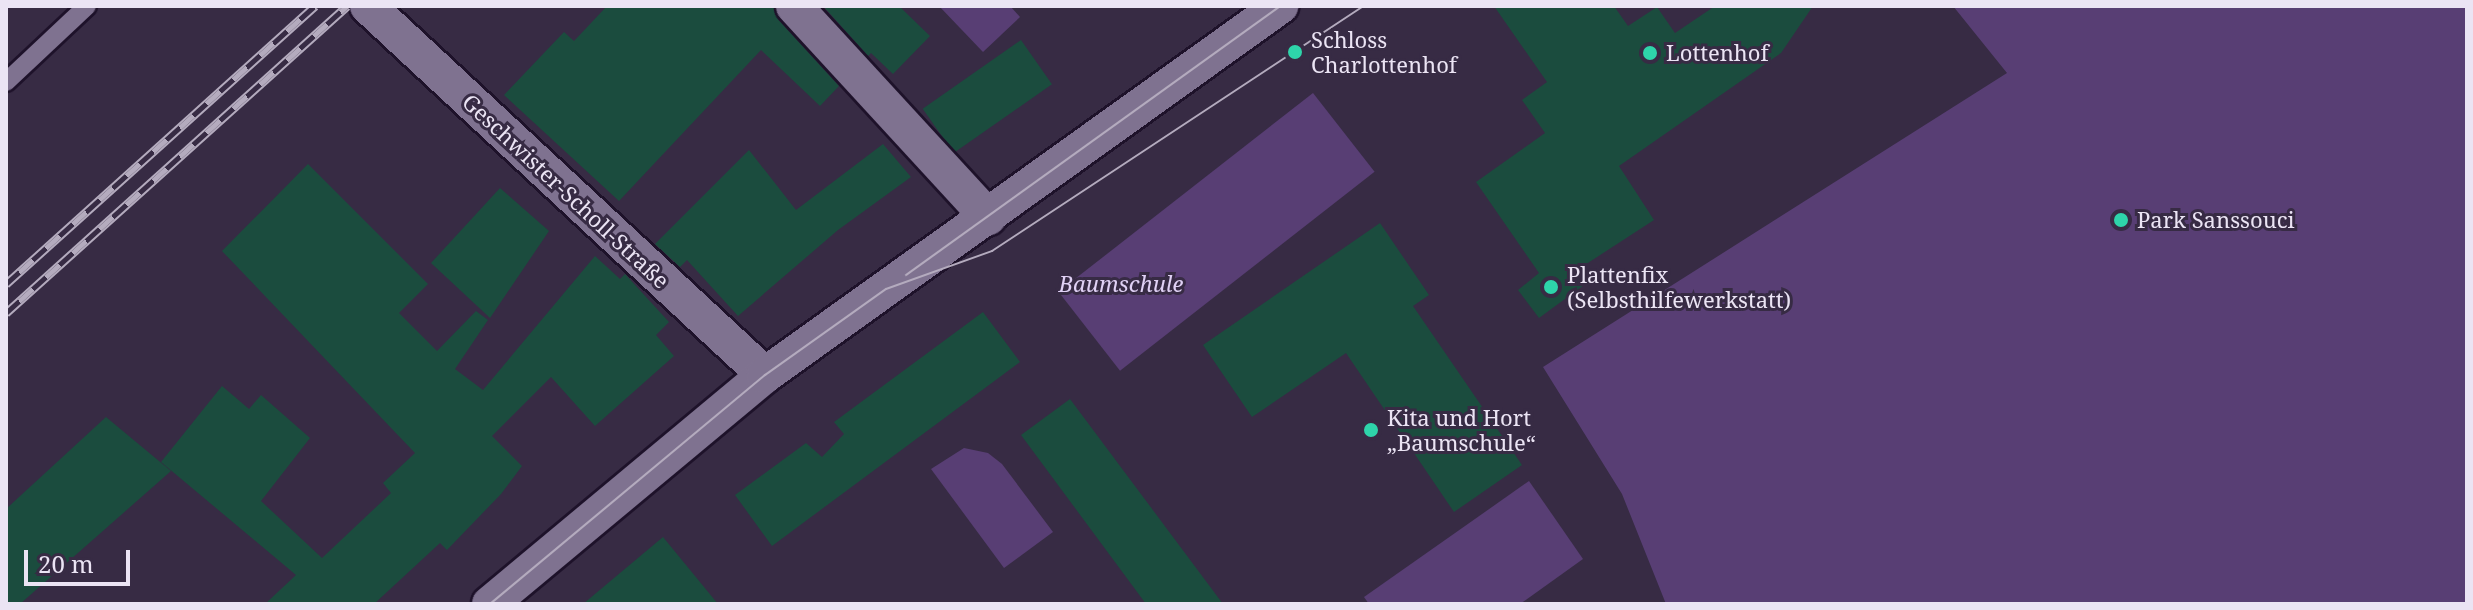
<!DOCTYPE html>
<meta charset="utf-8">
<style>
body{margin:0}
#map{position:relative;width:2473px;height:610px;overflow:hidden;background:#372b44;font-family:"Noto Serif",serif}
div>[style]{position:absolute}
.green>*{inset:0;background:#583e74;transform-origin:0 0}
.building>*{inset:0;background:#1b4c3e;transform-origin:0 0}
.roads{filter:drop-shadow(2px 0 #1e122a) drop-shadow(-2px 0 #1e122a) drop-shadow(0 2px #1e122a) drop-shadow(0 -2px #1e122a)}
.lane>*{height:18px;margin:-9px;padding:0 9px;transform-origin:9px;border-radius:9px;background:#7f7290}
.street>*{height:36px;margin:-18px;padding:0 18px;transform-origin:18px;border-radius:18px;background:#7f7290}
.tram>*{height:2px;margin:-1px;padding:0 1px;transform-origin:1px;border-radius:1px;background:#b4abbe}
.rail>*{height:9px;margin-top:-4.5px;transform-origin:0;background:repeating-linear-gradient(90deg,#372b44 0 18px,#b4abbe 0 36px);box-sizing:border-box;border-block:2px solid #b4abbe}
.dots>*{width:22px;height:22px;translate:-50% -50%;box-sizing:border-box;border:4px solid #372b44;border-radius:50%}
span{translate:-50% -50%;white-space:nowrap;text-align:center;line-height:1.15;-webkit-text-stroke:6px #372b44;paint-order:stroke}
.poi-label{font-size:22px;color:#ebe4f4}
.left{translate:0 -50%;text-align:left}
.street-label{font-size:22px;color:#ebe4f4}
.park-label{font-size:22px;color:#e0d1f5;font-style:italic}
.frame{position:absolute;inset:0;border:8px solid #ebe4f4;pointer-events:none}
.scale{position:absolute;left:24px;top:550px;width:106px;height:36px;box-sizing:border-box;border:4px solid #ebe4f4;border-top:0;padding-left:10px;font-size:24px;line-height:28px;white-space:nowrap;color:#ebe4f4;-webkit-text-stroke:6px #372b44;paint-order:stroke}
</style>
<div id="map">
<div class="green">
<div style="clip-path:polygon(939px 6px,1010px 6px,1020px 17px,983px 52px)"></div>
<div style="clip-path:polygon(1953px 6px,2467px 6px,2467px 604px,1666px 604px,1622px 494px,1543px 367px,2007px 73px)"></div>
<div style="left:1313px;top:93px;width:100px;height:323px;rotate:52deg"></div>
<div style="clip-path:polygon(964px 448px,988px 453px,1002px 464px,1053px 532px,1004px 568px,931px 469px)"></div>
<div style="clip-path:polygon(1529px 481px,1583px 559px,1520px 604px,1369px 604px,1364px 597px)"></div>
</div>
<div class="building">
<div style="clip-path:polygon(607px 6px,774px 6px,779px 20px,839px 86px,820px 106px,761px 50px,619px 201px,504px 95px,564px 32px,574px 41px)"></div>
<div style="clip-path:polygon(823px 6px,899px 6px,930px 36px,893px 74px,871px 53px,868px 56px)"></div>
<div style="clip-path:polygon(1494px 6px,1614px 6px,1628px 26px,1657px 7px,1675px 33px,1715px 6px,1813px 6px,1781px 53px,1619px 166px,1654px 220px,1574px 272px,1584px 285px,1539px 318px,1518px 290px,1539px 273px,1476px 182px,1545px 133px,1522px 100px,1547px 82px)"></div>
<div style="left:1021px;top:40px;width:54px;height:120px;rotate:55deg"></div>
<div style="clip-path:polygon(883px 144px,911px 177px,838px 230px,738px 316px,687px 260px,680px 267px,655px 244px,749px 150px,796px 210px)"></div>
<div style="clip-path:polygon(308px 164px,428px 284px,399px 313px,437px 351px,476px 311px,488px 320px,455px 369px,483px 390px,595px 256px,620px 279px,625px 274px,669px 322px,656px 335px,674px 356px,595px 426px,551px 377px,492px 436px,522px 466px,501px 494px,447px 550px,440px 543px,374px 604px,265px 604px,296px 575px,161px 462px,222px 386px,249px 409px,261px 395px,310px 438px,261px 501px,322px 558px,391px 493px,383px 483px,415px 453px,222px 251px)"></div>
<div style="clip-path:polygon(500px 188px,549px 231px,490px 318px,431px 263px)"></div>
<div style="clip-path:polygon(1380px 223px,1429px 295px,1413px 306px,1522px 465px,1454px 512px,1346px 353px,1252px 417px,1203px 345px)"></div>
<div style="clip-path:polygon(983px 312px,1020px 362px,772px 546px,735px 495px,806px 443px,822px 457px,844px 434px,834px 422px)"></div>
<div style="clip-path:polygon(1070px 399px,1223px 604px,1146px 604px,1021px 435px)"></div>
<div style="clip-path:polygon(106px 417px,171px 471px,20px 604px,6px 604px,6px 509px)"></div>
<div style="clip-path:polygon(663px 537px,718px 604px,583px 604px)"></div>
</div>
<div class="roads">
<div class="lane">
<div style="left:6px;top:82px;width:111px;rotate:-43.2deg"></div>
</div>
<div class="street">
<div style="left:368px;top:6px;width:542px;rotate:42.91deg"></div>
<div style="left:794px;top:6px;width:287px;rotate:47.4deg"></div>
<div style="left:490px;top:604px;width:358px;rotate:-39.8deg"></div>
<div style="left:765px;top:375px;width:634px;rotate:-35.62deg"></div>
</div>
</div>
<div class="tram">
<div style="left:906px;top:275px;width:461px;rotate:-35.7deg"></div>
<div style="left:490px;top:604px;width:358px;rotate:-39.8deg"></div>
<div style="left:765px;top:375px;width:148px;rotate:-35.4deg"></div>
<div style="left:886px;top:289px;width:113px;rotate:-19.7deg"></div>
<div style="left:992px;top:251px;width:445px;rotate:-33.4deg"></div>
</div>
<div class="rail">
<div style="left:6px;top:284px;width:416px;rotate:-42deg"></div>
<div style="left:6px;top:313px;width:459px;rotate:-42deg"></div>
</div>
<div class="dots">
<div style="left:1295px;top:52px;background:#2ed4aa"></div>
<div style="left:1650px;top:53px;background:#2ed4aa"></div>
<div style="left:2121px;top:220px;background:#2ed4aa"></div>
<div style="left:1551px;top:287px;background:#2ed4aa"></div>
<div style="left:1371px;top:430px;background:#2ed4aa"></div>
</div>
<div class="poi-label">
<span class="left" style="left:1311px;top:52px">Schloss<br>Charlottenhof</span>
<span class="left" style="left:1666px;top:53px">Lottenhof</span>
<span class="left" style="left:2137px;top:220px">Park Sanssouci</span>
<span class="left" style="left:1567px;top:287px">Plattenfix<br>(Selbsthilfewerkstatt)</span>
<span class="left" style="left:1387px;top:430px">Kita und Hort<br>„Baumschule“</span>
</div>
<div class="street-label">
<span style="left:566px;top:191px;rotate:43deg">Geschwister-Scholl-Straße</span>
</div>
<div class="park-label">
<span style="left:1121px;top:284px">Baumschule</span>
</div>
<div class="frame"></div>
<div class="scale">20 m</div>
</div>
